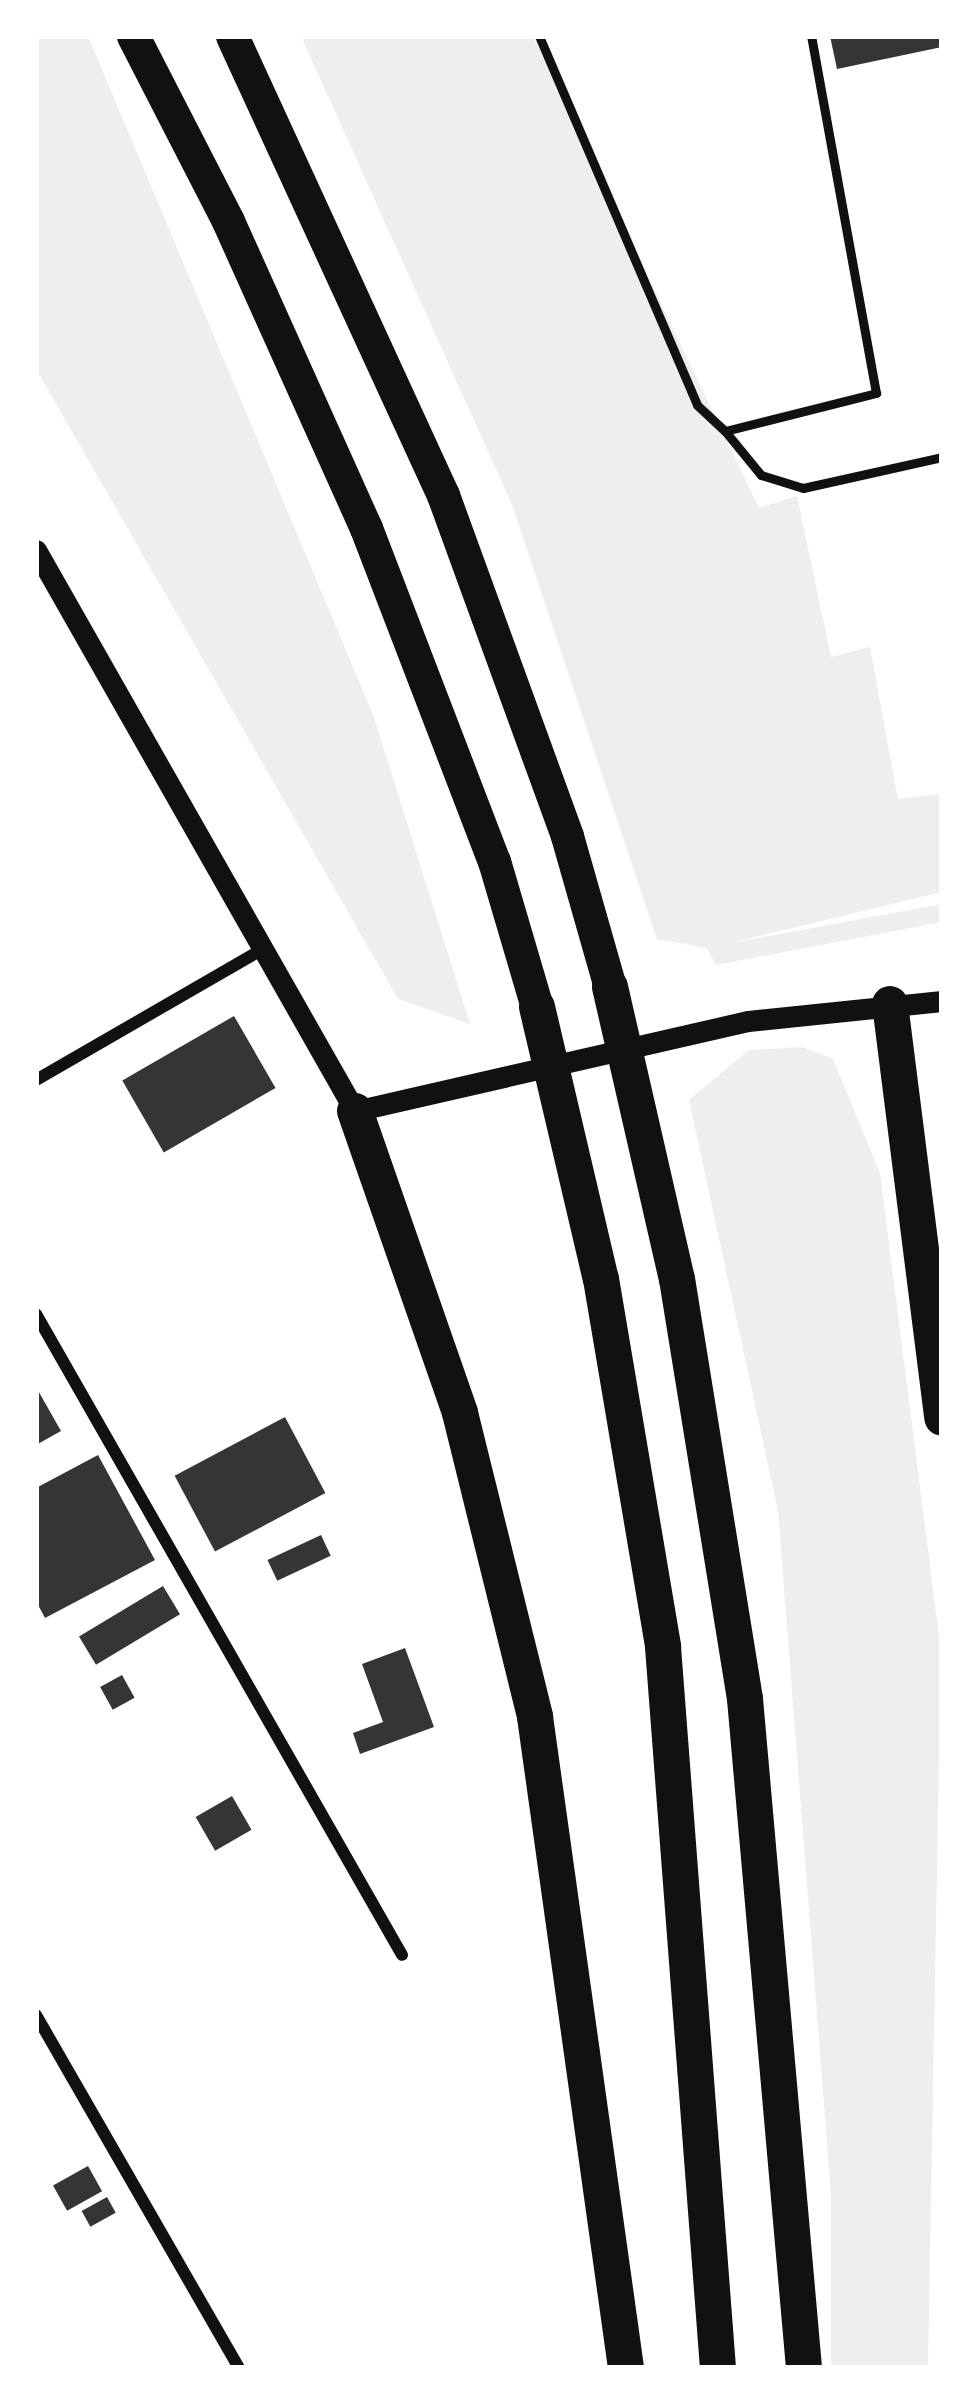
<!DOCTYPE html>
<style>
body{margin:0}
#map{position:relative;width:978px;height:2404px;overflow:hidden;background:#fff;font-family:"Alegreya Sans",sans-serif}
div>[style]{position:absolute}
.green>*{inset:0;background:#eee}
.building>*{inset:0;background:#353535;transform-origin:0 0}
.service>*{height:9px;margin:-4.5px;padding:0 4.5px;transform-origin:4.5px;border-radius:4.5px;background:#111}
.minor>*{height:12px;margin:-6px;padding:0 6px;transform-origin:6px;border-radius:6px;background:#111}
.tertiary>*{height:21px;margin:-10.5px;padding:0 10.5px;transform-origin:10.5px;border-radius:10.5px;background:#111}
.trunk>*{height:33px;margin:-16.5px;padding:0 16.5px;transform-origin:16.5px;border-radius:16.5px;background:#111}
.motorway>*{height:36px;margin:-18px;padding:0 18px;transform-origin:18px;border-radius:18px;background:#111}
span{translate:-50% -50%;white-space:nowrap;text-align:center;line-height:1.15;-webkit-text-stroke:9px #fff;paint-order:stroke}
.frame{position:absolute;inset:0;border:39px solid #fff;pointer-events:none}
</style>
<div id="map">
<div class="green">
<div style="clip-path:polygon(36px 36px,88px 36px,374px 717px,470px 1024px,398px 999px,36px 369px)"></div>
<div style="clip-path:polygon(301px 36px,533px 36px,759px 508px,797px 496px,831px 657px,870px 647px,898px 799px,942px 794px,942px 892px,725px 944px,942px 904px,942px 922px,716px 965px,706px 948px,657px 939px,513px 507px)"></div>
<div style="clip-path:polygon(802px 1047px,833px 1059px,880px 1173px,941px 1652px,928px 2368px,831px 2368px,831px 2195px,778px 1511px,689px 1100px,749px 1050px)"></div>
</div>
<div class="building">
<div style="clip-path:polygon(830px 36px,942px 36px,942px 47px,837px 69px)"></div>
<div style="left:234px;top:1016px;width:83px;height:129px;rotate:60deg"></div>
<div style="clip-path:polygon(36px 1387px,61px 1431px,36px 1445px)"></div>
<div style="left:285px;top:1417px;width:86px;height:125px;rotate:62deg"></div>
<div style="clip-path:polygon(98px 1455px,155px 1560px,45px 1618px,36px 1601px,36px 1488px)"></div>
<div style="left:321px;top:1535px;width:23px;height:59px;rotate:65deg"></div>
<div style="left:163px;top:1586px;width:33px;height:98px;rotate:59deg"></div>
<div style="clip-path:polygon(405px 1648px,434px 1727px,360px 1754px,353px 1733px,383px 1722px,362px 1664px)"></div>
<div style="left:122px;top:1675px;width:26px;height:25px;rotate:61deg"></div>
<div style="left:232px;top:1796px;width:39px;height:42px;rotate:60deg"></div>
<div style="left:88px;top:2166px;width:29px;height:40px;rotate:61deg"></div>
<div style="left:107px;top:2197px;width:18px;height:29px;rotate:61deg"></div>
</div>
<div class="service">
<div style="left:539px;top:36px;width:401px;rotate:66.8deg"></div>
<div style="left:697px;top:405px;width:38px;rotate:43deg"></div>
<div style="left:725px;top:431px;width:156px;rotate:-14.1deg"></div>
<div style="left:876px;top:393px;width:363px;rotate:-100.3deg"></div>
<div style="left:725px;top:431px;width:57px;rotate:50.7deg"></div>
<div style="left:761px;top:475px;width:44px;rotate:17.2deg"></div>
<div style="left:803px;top:488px;width:142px;rotate:-12.6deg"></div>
</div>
<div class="minor">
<div style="left:36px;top:1080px;width:264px;rotate:-30deg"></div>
<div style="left:36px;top:1314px;width:738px;rotate:60.27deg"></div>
<div style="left:36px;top:2015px;width:407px;rotate:60.1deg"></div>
</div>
<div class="tertiary">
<div style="left:36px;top:550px;width:645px;rotate:60.38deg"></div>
<div style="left:355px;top:1111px;width:403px;rotate:-12.9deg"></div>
<div style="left:748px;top:1021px;width:195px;rotate:-5.9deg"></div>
</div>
<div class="trunk">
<div style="left:133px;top:36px;width:208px;rotate:62.8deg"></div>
<div style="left:228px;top:221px;width:337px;rotate:65.8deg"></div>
<div style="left:366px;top:528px;width:357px;rotate:69deg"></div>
<div style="left:494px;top:861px;width:152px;rotate:73.6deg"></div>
<div style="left:232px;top:36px;width:505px;rotate:65.31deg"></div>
<div style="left:443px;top:495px;width:363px;rotate:70deg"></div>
<div style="left:567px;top:836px;width:157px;rotate:74.1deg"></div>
</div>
<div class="motorway">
<div style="left:610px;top:987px;width:300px;rotate:77.1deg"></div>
<div style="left:677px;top:1279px;width:425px;rotate:80.8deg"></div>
<div style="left:745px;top:1699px;width:672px;rotate:84.96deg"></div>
<div style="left:890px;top:1004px;width:417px;rotate:82.8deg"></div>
<div style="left:537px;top:1007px;width:279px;rotate:76.8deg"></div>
<div style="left:601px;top:1279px;width:373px;rotate:80.4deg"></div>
<div style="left:663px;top:1647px;width:723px;rotate:85.64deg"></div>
<div style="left:355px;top:1111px;width:320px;rotate:70.8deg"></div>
<div style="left:460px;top:1413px;width:313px;rotate:76.1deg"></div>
<div style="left:535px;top:1717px;width:657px;rotate:82.04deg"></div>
</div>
<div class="frame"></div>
</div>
